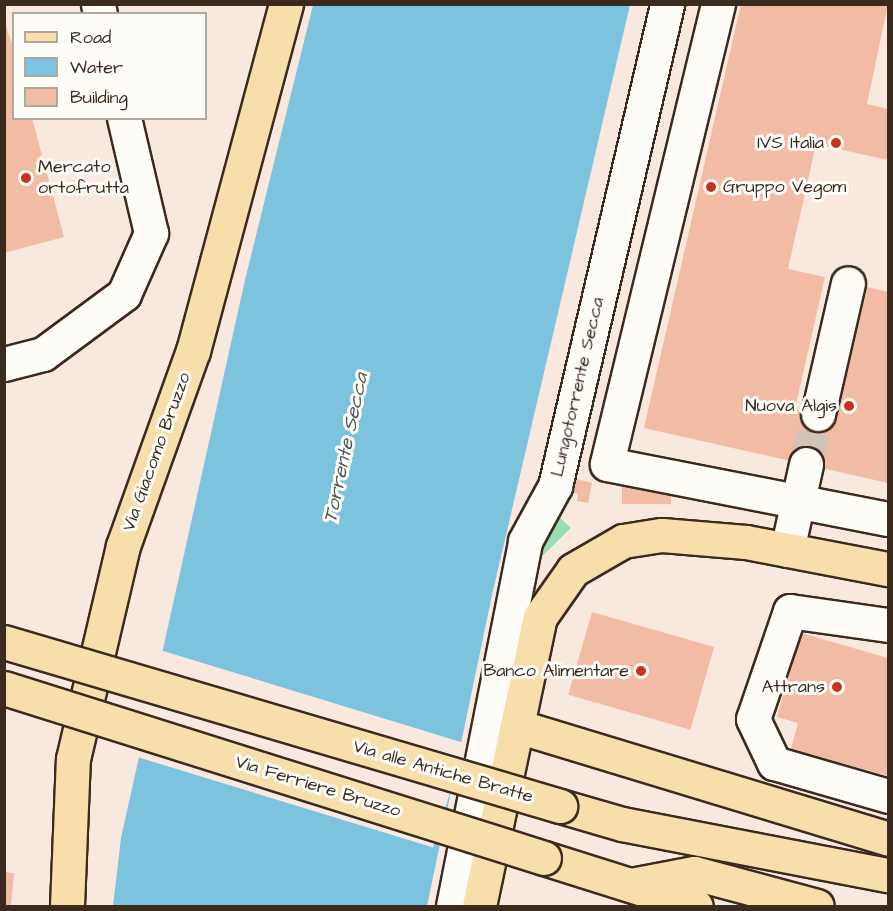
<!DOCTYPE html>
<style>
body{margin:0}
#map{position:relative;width:893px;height:911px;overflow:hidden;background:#f9e8de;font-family:"Architects Daughter",sans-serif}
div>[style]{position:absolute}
.green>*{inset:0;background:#96dfaf}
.water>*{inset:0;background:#7cc3dd}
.pier>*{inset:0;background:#f9e8de;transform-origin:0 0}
.building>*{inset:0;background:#f1bba4;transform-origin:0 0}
.minor-tunnel>*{height:33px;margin-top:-16.5px;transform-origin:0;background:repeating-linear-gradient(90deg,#d3c2b8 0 33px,transparent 0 49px)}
.roads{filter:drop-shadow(2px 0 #3b2a1e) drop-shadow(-2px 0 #3b2a1e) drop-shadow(0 2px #3b2a1e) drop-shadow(0 -2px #3b2a1e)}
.minor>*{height:33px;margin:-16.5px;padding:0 16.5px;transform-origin:16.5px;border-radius:16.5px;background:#fdfcf7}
.major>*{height:33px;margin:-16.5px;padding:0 16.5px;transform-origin:16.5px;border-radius:16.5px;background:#f8deab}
.bridges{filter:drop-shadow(2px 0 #3b2a1e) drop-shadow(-2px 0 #3b2a1e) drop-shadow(0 2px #3b2a1e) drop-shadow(0 -2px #3b2a1e)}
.major-bridge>*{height:33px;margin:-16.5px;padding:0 16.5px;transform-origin:16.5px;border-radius:16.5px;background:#f8deab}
.dots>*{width:16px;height:16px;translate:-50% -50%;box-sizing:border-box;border:3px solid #fdfcf7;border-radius:50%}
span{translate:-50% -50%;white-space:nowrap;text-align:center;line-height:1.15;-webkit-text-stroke:6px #fdfcf7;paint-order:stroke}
.poi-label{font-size:18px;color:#3b2a1e}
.right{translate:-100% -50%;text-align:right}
.left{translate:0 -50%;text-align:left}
.street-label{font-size:18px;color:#3b2a1e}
.water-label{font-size:20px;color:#4e5857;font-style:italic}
.frame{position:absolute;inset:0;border:6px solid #3b2a1e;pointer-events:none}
.legend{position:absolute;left:12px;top:12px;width:195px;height:108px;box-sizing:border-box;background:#fdfcf7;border:2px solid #afa8a0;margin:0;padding:8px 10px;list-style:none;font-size:18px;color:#3b2a1e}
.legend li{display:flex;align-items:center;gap:12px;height:30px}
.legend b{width:30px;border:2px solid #afa8a0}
</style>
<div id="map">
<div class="green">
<div style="clip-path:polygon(566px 492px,558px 516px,571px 528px,536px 562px,530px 542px)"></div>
</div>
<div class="water">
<div style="clip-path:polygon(313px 5px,630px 5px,492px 595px,427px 906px,113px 906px,121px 838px,245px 280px)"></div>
</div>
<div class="pier">
<div style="left:160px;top:650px;width:319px;height:109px;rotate:17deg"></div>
</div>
<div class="building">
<div style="clip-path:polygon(741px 4px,888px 4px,867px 104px,888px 109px,888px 160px,816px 144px,788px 269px,825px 277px,795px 409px,837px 418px,867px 287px,888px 292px,888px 483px,644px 428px)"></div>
<div style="clip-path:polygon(4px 20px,14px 50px,14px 118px,32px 118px,64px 237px,4px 253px)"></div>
<div style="clip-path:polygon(573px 478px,592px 483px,588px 503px,577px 501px,578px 494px,570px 492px)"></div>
<div style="left:622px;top:485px;width:49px;height:19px"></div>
<div style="left:592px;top:612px;width:127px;height:86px;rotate:16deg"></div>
<div style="clip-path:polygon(801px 633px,888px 658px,888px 776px,791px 749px,798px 723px,777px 717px)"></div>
<div style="clip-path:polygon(4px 872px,14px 873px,11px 906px,4px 906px)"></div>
</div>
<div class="minor-tunnel">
<div style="left:806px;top:464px;width:51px;rotate:-76.5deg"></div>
</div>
<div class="roads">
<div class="minor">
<div style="left:98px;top:4px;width:10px;rotate:79deg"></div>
<div style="left:718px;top:4px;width:473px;rotate:103.6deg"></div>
<div style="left:607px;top:464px;width:286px;rotate:11.1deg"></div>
<div style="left:4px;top:364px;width:40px;rotate:-14.4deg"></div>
<div style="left:43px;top:354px;width:101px;rotate:-36.5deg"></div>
<div style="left:124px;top:294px;width:67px;rotate:-66.1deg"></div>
<div style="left:151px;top:233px;width:118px;rotate:-103.2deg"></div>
<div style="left:818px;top:414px;width:134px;rotate:-77.1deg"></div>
<div style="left:787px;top:550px;width:88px;rotate:-77.5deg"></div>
<div style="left:888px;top:625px;width:99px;rotate:-171.9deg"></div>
<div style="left:790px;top:611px;width:114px;rotate:108.9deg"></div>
<div style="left:753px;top:719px;width:49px;rotate:64.5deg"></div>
<div style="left:774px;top:763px;width:119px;rotate:16.1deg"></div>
<div style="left:453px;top:906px;width:372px;rotate:-78.8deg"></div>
<div style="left:525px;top:541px;width:63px;rotate:-61.4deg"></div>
<div style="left:555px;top:486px;width:495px;rotate:-76.9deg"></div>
</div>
<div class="major">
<div style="left:517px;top:726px;width:388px;rotate:16.9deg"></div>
<div style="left:560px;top:806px;width:65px;rotate:16.2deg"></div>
<div style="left:622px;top:824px;width:271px;rotate:10.9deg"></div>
<div style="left:544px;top:858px;width:159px;rotate:17.5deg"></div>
<div style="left:631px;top:885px;width:64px;rotate:-10.8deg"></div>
<div style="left:694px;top:873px;width:127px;rotate:15deg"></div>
<div style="left:67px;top:906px;width:147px;rotate:-87.7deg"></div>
<div style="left:73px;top:759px;width:219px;rotate:-76.8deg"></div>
<div style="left:123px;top:546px;width:207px;rotate:-70.3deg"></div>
<div style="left:193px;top:351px;width:359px;rotate:-75deg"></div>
<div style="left:479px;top:906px;width:295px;rotate:-78.1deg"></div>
<div style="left:540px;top:617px;width:57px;rotate:-54.9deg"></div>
<div style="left:573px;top:570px;width:58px;rotate:-30.1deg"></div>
<div style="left:623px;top:541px;width:39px;rotate:-9deg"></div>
<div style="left:662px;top:535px;width:84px;rotate:4.8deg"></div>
<div style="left:746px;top:542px;width:145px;rotate:10.8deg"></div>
</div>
</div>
<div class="bridges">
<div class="major-bridge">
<div style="left:4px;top:642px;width:580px;rotate:16.43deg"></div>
<div style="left:4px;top:688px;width:566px;rotate:17.47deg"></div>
</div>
</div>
<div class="dots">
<div style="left:836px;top:143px;background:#c8321e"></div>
<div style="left:26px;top:178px;background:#c8321e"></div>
<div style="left:711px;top:187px;background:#c8321e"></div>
<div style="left:849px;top:406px;background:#c8321e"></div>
<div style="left:641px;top:671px;background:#c8321e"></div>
<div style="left:837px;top:687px;background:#c8321e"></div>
</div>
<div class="poi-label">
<span class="right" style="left:824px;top:143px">IVS Italia</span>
<span class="left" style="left:38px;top:178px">Mercato<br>ortofrutta</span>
<span class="left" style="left:723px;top:187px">Gruppo Vegom</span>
<span class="right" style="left:837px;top:406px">Nuova Algis</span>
<span class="right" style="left:629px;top:671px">Banco Alimentare</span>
<span class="right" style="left:825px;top:687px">Attrans</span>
</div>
<div class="street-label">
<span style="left:578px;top:387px;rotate:-77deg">Lungotorrente Secca</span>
<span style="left:157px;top:452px;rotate:-70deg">Via Giacomo Bruzzo</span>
<span style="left:443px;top:772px;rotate:16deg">Via alle Antiche Bratte</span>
<span style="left:318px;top:787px;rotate:17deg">Via Ferriere Bruzzo</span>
</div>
<div class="water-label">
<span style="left:346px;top:448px;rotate:-78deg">Torrente Secca</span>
</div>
<div class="frame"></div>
<ul class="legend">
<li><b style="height:8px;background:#f8deab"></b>Road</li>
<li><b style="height:16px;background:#7cc3dd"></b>Water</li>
<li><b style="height:16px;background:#f1bba4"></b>Building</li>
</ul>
</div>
